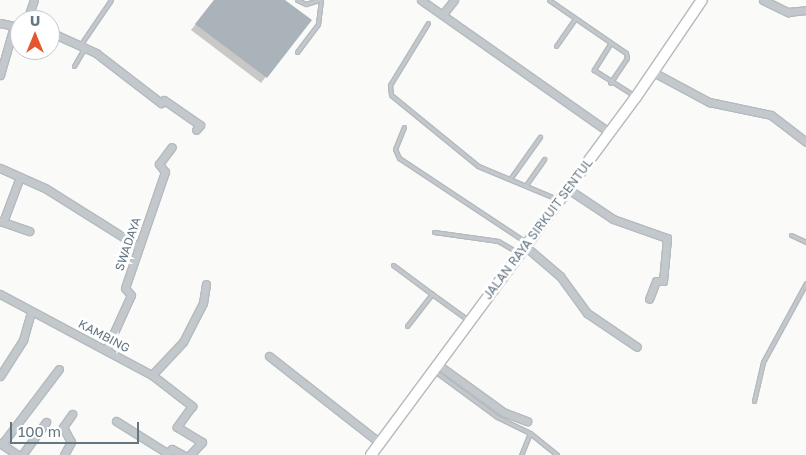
<!DOCTYPE html>
<style>
body{margin:0}
#map{position:relative;width:806px;height:455px;overflow:hidden;background:#fafaf8;font-family:"Golos Text",sans-serif}
div>[style]{position:absolute}
.shadow>*{inset:0;background:#0003}
.building>*{inset:0;background:#aab3b9}
.roads{filter:drop-shadow(1px 0 #b5babe) drop-shadow(-1px 0 #b5babe) drop-shadow(0 1px #b5babe) drop-shadow(0 -1px #b5babe)}
.lane>*{height:3px;margin:-1.5px;padding:0 1.5px;transform-origin:1.5px;border-radius:1.5px;background:#c3c8cc}
.street>*{height:7px;margin:-3.5px;padding:0 3.5px;transform-origin:3.5px;border-radius:3.5px;background:#c3c8cc}
.primary>*{height:10px;margin:-5px;padding:0 5px;transform-origin:5px;border-radius:5px;background:#fff}
span{translate:-50% -50%;white-space:nowrap;text-align:center;line-height:1.15;-webkit-text-stroke:5px #fff;paint-order:stroke}
.street-label{font-size:12px;color:#657683}
.north{position:absolute;left:10px;top:10px;width:50px;height:50px;box-sizing:border-box;background:#fff;border:1px solid #c1c8cd;border-radius:50%;rotate:0deg;font-size:14px;font-weight:700;line-height:20px;text-align:center;color:#657683}
.north::after{content:'';display:block;margin:auto;width:18px;height:22px;background:#e4572e;clip-path:polygon(50% 0,100% 100%,50% 72%,0 100%)}
.scale{position:absolute;left:10px;top:422px;width:129px;height:22px;box-sizing:border-box;border:2px solid #657683;border-top:0;padding-left:6px;font-size:15px;line-height:18px;white-space:nowrap;color:#657683;-webkit-text-stroke:4px #fff;paint-order:stroke}
</style>
<div id="map">
<div class="shadow">
<div style="clip-path:polygon(214px 0,283px 0,310px 21px,261px 83px,191px 30px)"></div>
</div>
<div class="building">
<div style="clip-path:polygon(214px 0,285px 0,312px 20px,267px 78px,195px 24px)"></div>
</div>
<div class="roads">
<div class="lane">
<div style="left:297px;top:0;width:10px;rotate:24deg"></div>
<div style="left:306px;top:4px;width:13px;rotate:-18deg"></div>
<div style="left:549px;top:0;width:93px;rotate:34.5deg"></div>
<div style="left:626px;top:53px;width:5px;rotate:79deg"></div>
<div style="left:627px;top:58px;width:30px;rotate:124deg"></div>
<div style="left:428px;top:23px;width:73px;rotate:121.5deg"></div>
<div style="left:390px;top:85px;width:10px;rotate:84deg"></div>
<div style="left:391px;top:95px;width:112px;rotate:39.2deg"></div>
<div style="left:478px;top:166px;width:86px;rotate:22.7deg"></div>
<div style="left:81px;top:44px;width:53px;rotate:-55.7deg"></div>
<div style="left:610px;top:44px;width:31px;rotate:122deg"></div>
<div style="left:594px;top:70px;width:49px;rotate:32.4deg"></div>
<div style="left:556px;top:46px;width:33px;rotate:-55deg"></div>
<div style="left:297px;top:52px;width:35px;rotate:-53deg"></div>
<div style="left:318px;top:24px;width:24px;rotate:-83deg"></div>
<div style="left:74px;top:66px;width:20px;rotate:-60deg"></div>
<div style="left:404px;top:127px;width:24px;rotate:112deg"></div>
<div style="left:395px;top:149px;width:10px;rotate:66deg"></div>
<div style="left:399px;top:158px;width:152px;rotate:33.5deg"></div>
<div style="left:510px;top:179px;width:52px;rotate:-54.5deg"></div>
<div style="left:526px;top:185px;width:32px;rotate:-55deg"></div>
<div style="left:434px;top:232px;width:65px;rotate:8deg"></div>
<div style="left:498px;top:241px;width:24px;rotate:30deg"></div>
<div style="left:791px;top:235px;width:17px;rotate:25deg"></div>
<div style="left:393px;top:265px;width:49px;rotate:36.6deg"></div>
<div style="left:407px;top:326px;width:41px;rotate:-52deg"></div>
<div style="left:432px;top:294px;width:44px;rotate:35.8deg"></div>
<div style="left:436px;top:372px;width:76px;rotate:36.4deg"></div>
<div style="left:497px;top:417px;width:37px;rotate:26deg"></div>
<div style="left:530px;top:433px;width:24px;rotate:112deg"></div>
<div style="left:754px;top:401px;width:40px;rotate:-77deg"></div>
<div style="left:763px;top:362px;width:90px;rotate:-61.4deg"></div>
<div style="left:530px;top:433px;width:35px;rotate:39deg"></div>
</div>
<div class="street">
<div style="left:421px;top:0;width:231px;rotate:35.1deg"></div>
<div style="left:763px;top:0;width:28px;rotate:26deg"></div>
<div style="left:788px;top:12px;width:18px;rotate:-6deg"></div>
<div style="left:443px;top:14px;width:18px;rotate:-52deg"></div>
<div style="left:27px;top:20px;width:21px;rotate:-71deg"></div>
<div style="left:0;top:23px;width:14px;rotate:12deg"></div>
<div style="left:14px;top:26px;width:51px;rotate:105.9deg"></div>
<div style="left:50px;top:32px;width:51px;rotate:24.5deg"></div>
<div style="left:96px;top:53px;width:82px;rotate:37.6deg"></div>
<div style="left:161px;top:103px;width:4px;rotate:-45deg"></div>
<div style="left:164px;top:100px;width:44px;rotate:34.8deg"></div>
<div style="left:200px;top:125px;width:6px;rotate:129deg"></div>
<div style="left:653px;top:72px;width:64px;rotate:28.2deg"></div>
<div style="left:709px;top:102px;width:63px;rotate:11.8deg"></div>
<div style="left:771px;top:115px;width:44px;rotate:37.6deg"></div>
<div style="left:0;top:168px;width:49px;rotate:24deg"></div>
<div style="left:45px;top:188px;width:111px;rotate:32.1deg"></div>
<div style="left:568px;top:189px;width:54px;rotate:33.7deg"></div>
<div style="left:613px;top:219px;width:57px;rotate:19.4deg"></div>
<div style="left:667px;top:238px;width:43px;rotate:95.3deg"></div>
<div style="left:663px;top:281px;width:7px;rotate:180deg"></div>
<div style="left:656px;top:281px;width:19px;rotate:111deg"></div>
<div style="left:0;top:221px;width:31px;rotate:19deg"></div>
<div style="left:3px;top:222px;width:48px;rotate:-69.3deg"></div>
<div style="left:526px;top:247px;width:45px;rotate:40.5deg"></div>
<div style="left:560px;top:276px;width:46px;rotate:53.9deg"></div>
<div style="left:587px;top:313px;width:60px;rotate:34.2deg"></div>
<div style="left:0;top:294px;width:172px;rotate:28.1deg"></div>
<div style="left:152px;top:375px;width:51px;rotate:37.8deg"></div>
<div style="left:192px;top:406px;width:26px;rotate:126deg"></div>
<div style="left:177px;top:427px;width:29px;rotate:31deg"></div>
<div style="left:202px;top:442px;width:18px;rotate:133deg"></div>
<div style="left:106px;top:350px;width:60px;rotate:-65.6deg"></div>
<div style="left:131px;top:295px;width:9px;rotate:-131deg"></div>
<div style="left:125px;top:288px;width:123px;rotate:-71deg"></div>
<div style="left:165px;top:172px;width:10px;rotate:-127deg"></div>
<div style="left:159px;top:164px;width:21px;rotate:-53deg"></div>
<div style="left:269px;top:356px;width:141px;rotate:38.1deg"></div>
<div style="left:437px;top:364px;width:82px;rotate:36deg"></div>
<div style="left:503px;top:412px;width:26px;rotate:21deg"></div>
<div style="left:152px;top:375px;width:45px;rotate:-46.8deg"></div>
<div style="left:183px;top:342px;width:44px;rotate:-62.9deg"></div>
<div style="left:203px;top:303px;width:19px;rotate:-81deg"></div>
<div style="left:0;top:376px;width:43px;rotate:-57.4deg"></div>
<div style="left:23px;top:340px;width:29px;rotate:-74deg"></div>
<div style="left:116px;top:421px;width:60px;rotate:32.1deg"></div>
<div style="left:167px;top:453px;width:6px;rotate:-39deg"></div>
<div style="left:172px;top:449px;width:13px;rotate:29deg"></div>
<div style="left:0;top:443px;width:22px;rotate:34deg"></div>
<div style="left:2px;top:444px;width:94px;rotate:-52.8deg"></div>
<div style="left:22px;top:455px;width:41px;rotate:-54deg"></div>
<div style="left:64px;top:455px;width:15px;rotate:-62deg"></div>
<div style="left:71px;top:442px;width:17px;rotate:-118deg"></div>
<div style="left:63px;top:427px;width:16px;rotate:-55deg"></div>
</div>
<div class="primary">
<div style="left:371px;top:455px;width:445px;rotate:-53.5deg"></div>
<div style="left:636px;top:97px;width:117px;rotate:-55.8deg"></div>
</div>
</div>
<div class="street-label">
<span style="left:538px;top:229px;rotate:-53deg">JALAN RAYA SIRKUIT SENTUL</span>
<span style="left:128px;top:244px;rotate:-71deg">SWADAYA</span>
<span style="left:104px;top:336px;rotate:28deg">KAMBING</span>
</div>
<div class="north">U</div>
<div class="scale">100 m</div>
</div>
